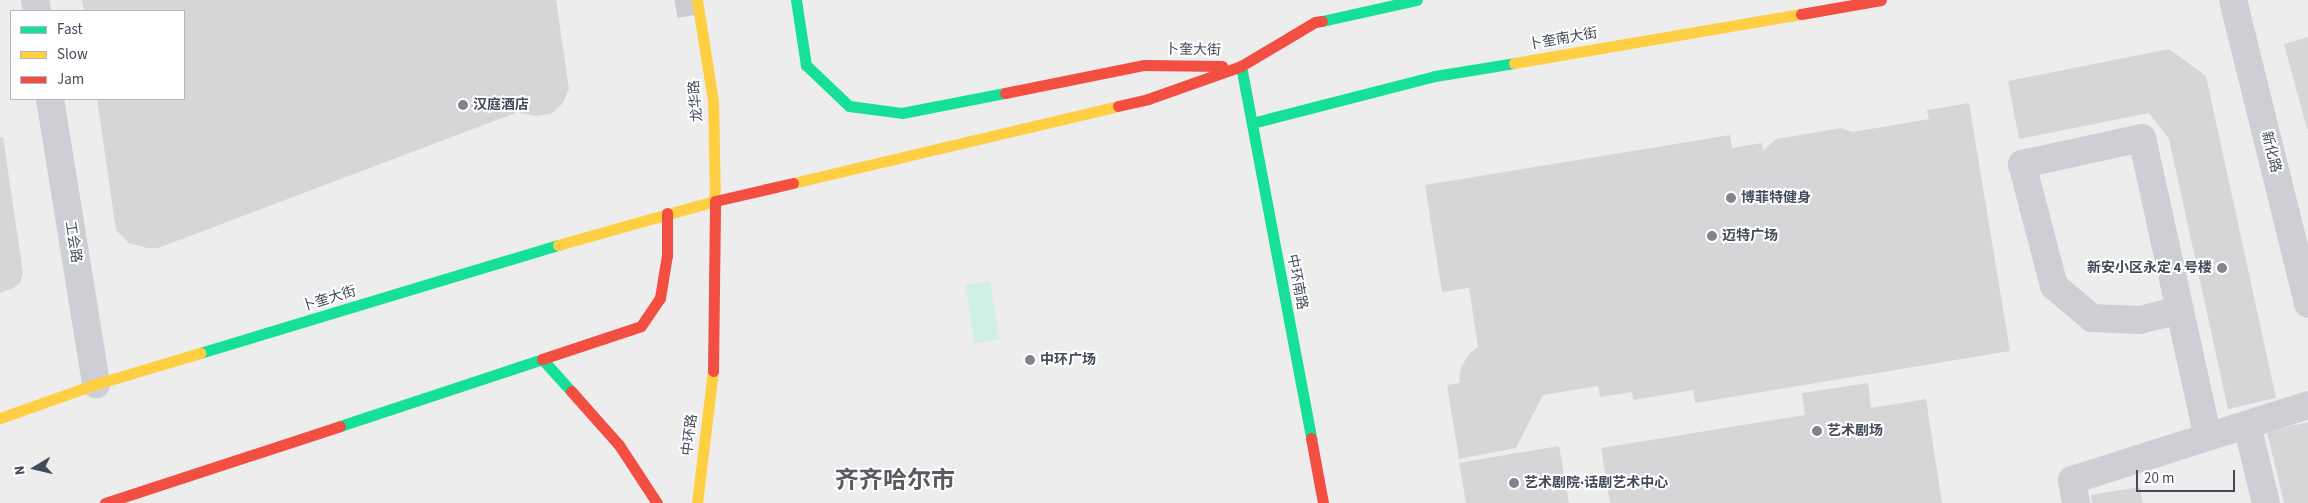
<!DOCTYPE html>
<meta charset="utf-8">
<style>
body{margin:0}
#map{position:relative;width:2308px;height:503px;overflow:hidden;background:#eeeded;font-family:"Source Sans 3","Noto Sans SC",sans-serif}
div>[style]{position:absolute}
.green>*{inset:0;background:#cff0e3;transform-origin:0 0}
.building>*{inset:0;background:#d6d6d9}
.street-tunnel>*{height:28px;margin-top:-14px;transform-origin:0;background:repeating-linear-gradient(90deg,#cccdd0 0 28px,transparent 0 42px)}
.street>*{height:28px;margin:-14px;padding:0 14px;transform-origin:14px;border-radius:14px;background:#cecfd4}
.fast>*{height:11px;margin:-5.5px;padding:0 5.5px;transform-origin:5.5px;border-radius:5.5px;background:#16e098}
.slow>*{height:11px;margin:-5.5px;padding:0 5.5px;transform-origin:5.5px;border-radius:5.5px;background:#ffcf43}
.jam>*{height:11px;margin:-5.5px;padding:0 5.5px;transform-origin:5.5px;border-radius:5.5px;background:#f24e42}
.dots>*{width:14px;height:14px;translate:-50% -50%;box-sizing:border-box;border:2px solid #fff;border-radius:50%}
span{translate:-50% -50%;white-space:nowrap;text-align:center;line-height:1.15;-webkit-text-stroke:4px #fff;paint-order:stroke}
.street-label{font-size:14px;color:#434b5b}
.poi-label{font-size:14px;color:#434b5b;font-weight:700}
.left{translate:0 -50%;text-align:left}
.right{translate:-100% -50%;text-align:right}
.town-label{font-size:24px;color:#595b62;font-weight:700}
.legend{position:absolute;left:10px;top:10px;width:175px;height:90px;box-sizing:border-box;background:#fff;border:1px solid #b4b7bd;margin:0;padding:6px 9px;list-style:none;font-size:15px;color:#434b5b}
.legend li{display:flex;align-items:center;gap:10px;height:25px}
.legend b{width:25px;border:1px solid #b4b7bd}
.north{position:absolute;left:10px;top:443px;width:50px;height:50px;-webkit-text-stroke:4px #fff;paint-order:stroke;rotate:261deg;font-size:14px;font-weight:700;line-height:20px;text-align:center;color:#434b5b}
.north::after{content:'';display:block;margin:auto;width:18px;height:22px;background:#434b5b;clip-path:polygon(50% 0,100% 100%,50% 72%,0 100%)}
.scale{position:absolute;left:2136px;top:470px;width:99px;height:22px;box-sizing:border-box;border:2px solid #434b5b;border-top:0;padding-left:6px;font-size:15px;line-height:18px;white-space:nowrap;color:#434b5b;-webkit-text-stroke:4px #fff;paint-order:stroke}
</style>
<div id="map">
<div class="green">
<div style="left:990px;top:281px;width:59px;height:25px;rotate:81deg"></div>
</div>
<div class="building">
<div style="clip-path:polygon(82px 0,556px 0,569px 89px,563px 103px,551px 114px,534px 116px,518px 112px,158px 248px,147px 248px,129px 243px,116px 230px,97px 99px,184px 99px,184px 11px,84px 11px)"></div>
<div style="clip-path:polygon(2308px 37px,2308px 129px,2307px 129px,2284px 44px)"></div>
<div style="clip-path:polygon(2169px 49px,2206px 76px,2276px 398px,2228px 409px,2169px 139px,2149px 113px,2019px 139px,2008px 81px)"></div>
<div style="clip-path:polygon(1969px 103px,2010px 351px,1695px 403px,1693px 390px,1633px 400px,1632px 392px,1600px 397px,1598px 386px,1543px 395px,1516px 448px,1459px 459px,1447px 385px,1459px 383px,1461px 367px,1469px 354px,1478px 347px,1469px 288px,1442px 292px,1425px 185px,1730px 135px,1732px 148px,1762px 143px,1763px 151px,1776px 139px,1841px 128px,1853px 132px,1929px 119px,1927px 110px)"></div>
<div style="clip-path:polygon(0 137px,3px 137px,23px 273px,20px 283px,13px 288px,0 293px)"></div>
<div style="clip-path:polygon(1868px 383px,1871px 408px,1926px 399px,1942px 503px,1610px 503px,1601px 448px,1805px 415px,1802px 393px)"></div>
<div style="clip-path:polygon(2308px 422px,2308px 503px,2284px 503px,2267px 432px)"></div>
<div style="clip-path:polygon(1559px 446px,1569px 503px,1466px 503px,1459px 463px)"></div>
<div style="clip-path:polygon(2140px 487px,2143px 503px,2092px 503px,2091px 495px)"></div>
</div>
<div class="street-tunnel">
<div style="left:675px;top:4px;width:26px;rotate:-9deg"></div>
</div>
<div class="street">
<div style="left:35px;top:0;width:11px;rotate:80deg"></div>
<div style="left:2233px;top:0;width:313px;rotate:76.1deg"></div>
<div style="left:50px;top:99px;width:289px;rotate:80.8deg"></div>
<div style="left:2180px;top:310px;width:41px;rotate:166deg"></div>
<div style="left:2140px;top:320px;width:48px;rotate:-177.6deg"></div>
<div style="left:2092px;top:318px;width:50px;rotate:-139.9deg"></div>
<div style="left:2054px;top:286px;width:126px;rotate:-104.7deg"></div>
<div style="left:2022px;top:164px;width:123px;rotate:-12.2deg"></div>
<div style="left:2142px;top:138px;width:306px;rotate:77.6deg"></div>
<div style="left:2247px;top:425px;width:80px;rotate:76.3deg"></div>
<div style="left:2076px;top:503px;width:23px;rotate:-100deg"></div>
<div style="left:2072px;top:480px;width:248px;rotate:-17.6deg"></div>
</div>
<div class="fast">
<div style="left:796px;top:0;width:66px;rotate:81.3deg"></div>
<div style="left:806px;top:65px;width:59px;rotate:43.6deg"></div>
<div style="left:849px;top:106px;width:53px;rotate:7.5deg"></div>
<div style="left:902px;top:113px;width:105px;rotate:-11deg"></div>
<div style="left:1322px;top:21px;width:97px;rotate:-12.5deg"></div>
<div style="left:1241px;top:66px;width:379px;rotate:79.3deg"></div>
<div style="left:1252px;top:123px;width:189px;rotate:-14.4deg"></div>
<div style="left:1435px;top:76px;width:80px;rotate:-9.3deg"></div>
<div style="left:200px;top:353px;width:374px;rotate:-16.8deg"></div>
<div style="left:340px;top:426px;width:213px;rotate:-18.3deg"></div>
<div style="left:542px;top:359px;width:43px;rotate:47.8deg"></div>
</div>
<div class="slow">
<div style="left:1514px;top:63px;width:291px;rotate:-9.7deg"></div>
<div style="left:793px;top:183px;width:334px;rotate:-13.3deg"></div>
<div style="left:558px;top:245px;width:163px;rotate:-15.7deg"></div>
<div style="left:715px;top:201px;width:100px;rotate:-91.1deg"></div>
<div style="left:713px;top:101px;width:102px;rotate:-99deg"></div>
<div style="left:0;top:418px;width:102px;rotate:-19.5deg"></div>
<div style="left:96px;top:384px;width:109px;rotate:-16.6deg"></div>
<div style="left:697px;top:503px;width:133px;rotate:-83.1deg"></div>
</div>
<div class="jam">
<div style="left:1801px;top:14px;width:81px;rotate:-9.9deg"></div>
<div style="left:1005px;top:93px;width:142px;rotate:-11.4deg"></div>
<div style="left:1144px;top:65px;width:78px;rotate:0.7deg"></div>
<div style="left:1118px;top:106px;width:31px;rotate:-13deg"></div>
<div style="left:1148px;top:99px;width:99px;rotate:-19.5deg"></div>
<div style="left:1241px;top:66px;width:86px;rotate:-30.7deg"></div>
<div style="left:1315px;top:22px;width:7px;rotate:-8deg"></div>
<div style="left:542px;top:359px;width:104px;rotate:-18.4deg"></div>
<div style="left:641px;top:326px;width:34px;rotate:-56deg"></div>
<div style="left:660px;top:298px;width:44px;rotate:-80.8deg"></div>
<div style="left:667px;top:255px;width:42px;rotate:-90deg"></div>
<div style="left:713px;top:371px;width:170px;rotate:-89.3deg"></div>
<div style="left:715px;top:201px;width:80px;rotate:-13deg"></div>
<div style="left:571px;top:391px;width:72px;rotate:48.4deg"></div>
<div style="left:619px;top:445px;width:69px;rotate:56.8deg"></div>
<div style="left:1311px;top:438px;width:66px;rotate:79.5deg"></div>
<div style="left:105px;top:503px;width:247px;rotate:-18.1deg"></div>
</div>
<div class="dots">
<div style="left:463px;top:105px;background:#7f848e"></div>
<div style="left:1731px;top:198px;background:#7f848e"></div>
<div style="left:1712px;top:236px;background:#7f848e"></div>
<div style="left:2222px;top:268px;background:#7f848e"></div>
<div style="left:1030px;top:360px;background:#7f848e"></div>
<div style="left:1817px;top:431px;background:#7f848e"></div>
<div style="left:1514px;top:483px;background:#7f848e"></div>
</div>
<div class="street-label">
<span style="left:1563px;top:39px;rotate:-10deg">卜奎南大街</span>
<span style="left:1193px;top:50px;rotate:1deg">卜奎大街</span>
<span style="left:696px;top:101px;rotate:-95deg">龙华路</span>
<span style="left:2271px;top:152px;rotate:76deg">新化路</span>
<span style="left:73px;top:242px;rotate:81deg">工会路</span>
<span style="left:1297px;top:282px;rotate:79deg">中环南路</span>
<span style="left:329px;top:299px;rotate:-17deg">卜奎大街</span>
<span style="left:690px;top:435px;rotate:-83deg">中环路</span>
</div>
<div class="poi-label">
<span class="left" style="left:473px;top:105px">汉庭酒店</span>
<span class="left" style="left:1741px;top:198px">博菲特健身</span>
<span class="left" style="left:1722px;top:236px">迈特广场</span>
<span class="right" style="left:2212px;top:268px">新安小区永定 4 号楼</span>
<span class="left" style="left:1040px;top:360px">中环广场</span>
<span class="left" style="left:1827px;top:431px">艺术剧场</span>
<span class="left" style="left:1524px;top:483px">艺术剧院·话剧艺术中心</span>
</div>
<div class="town-label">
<span style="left:895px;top:481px">齐齐哈尔市</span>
</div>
<ul class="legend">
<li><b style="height:6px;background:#16e098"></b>Fast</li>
<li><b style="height:6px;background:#ffcf43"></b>Slow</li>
<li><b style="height:6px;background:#f24e42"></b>Jam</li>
</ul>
<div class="north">N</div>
<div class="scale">20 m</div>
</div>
